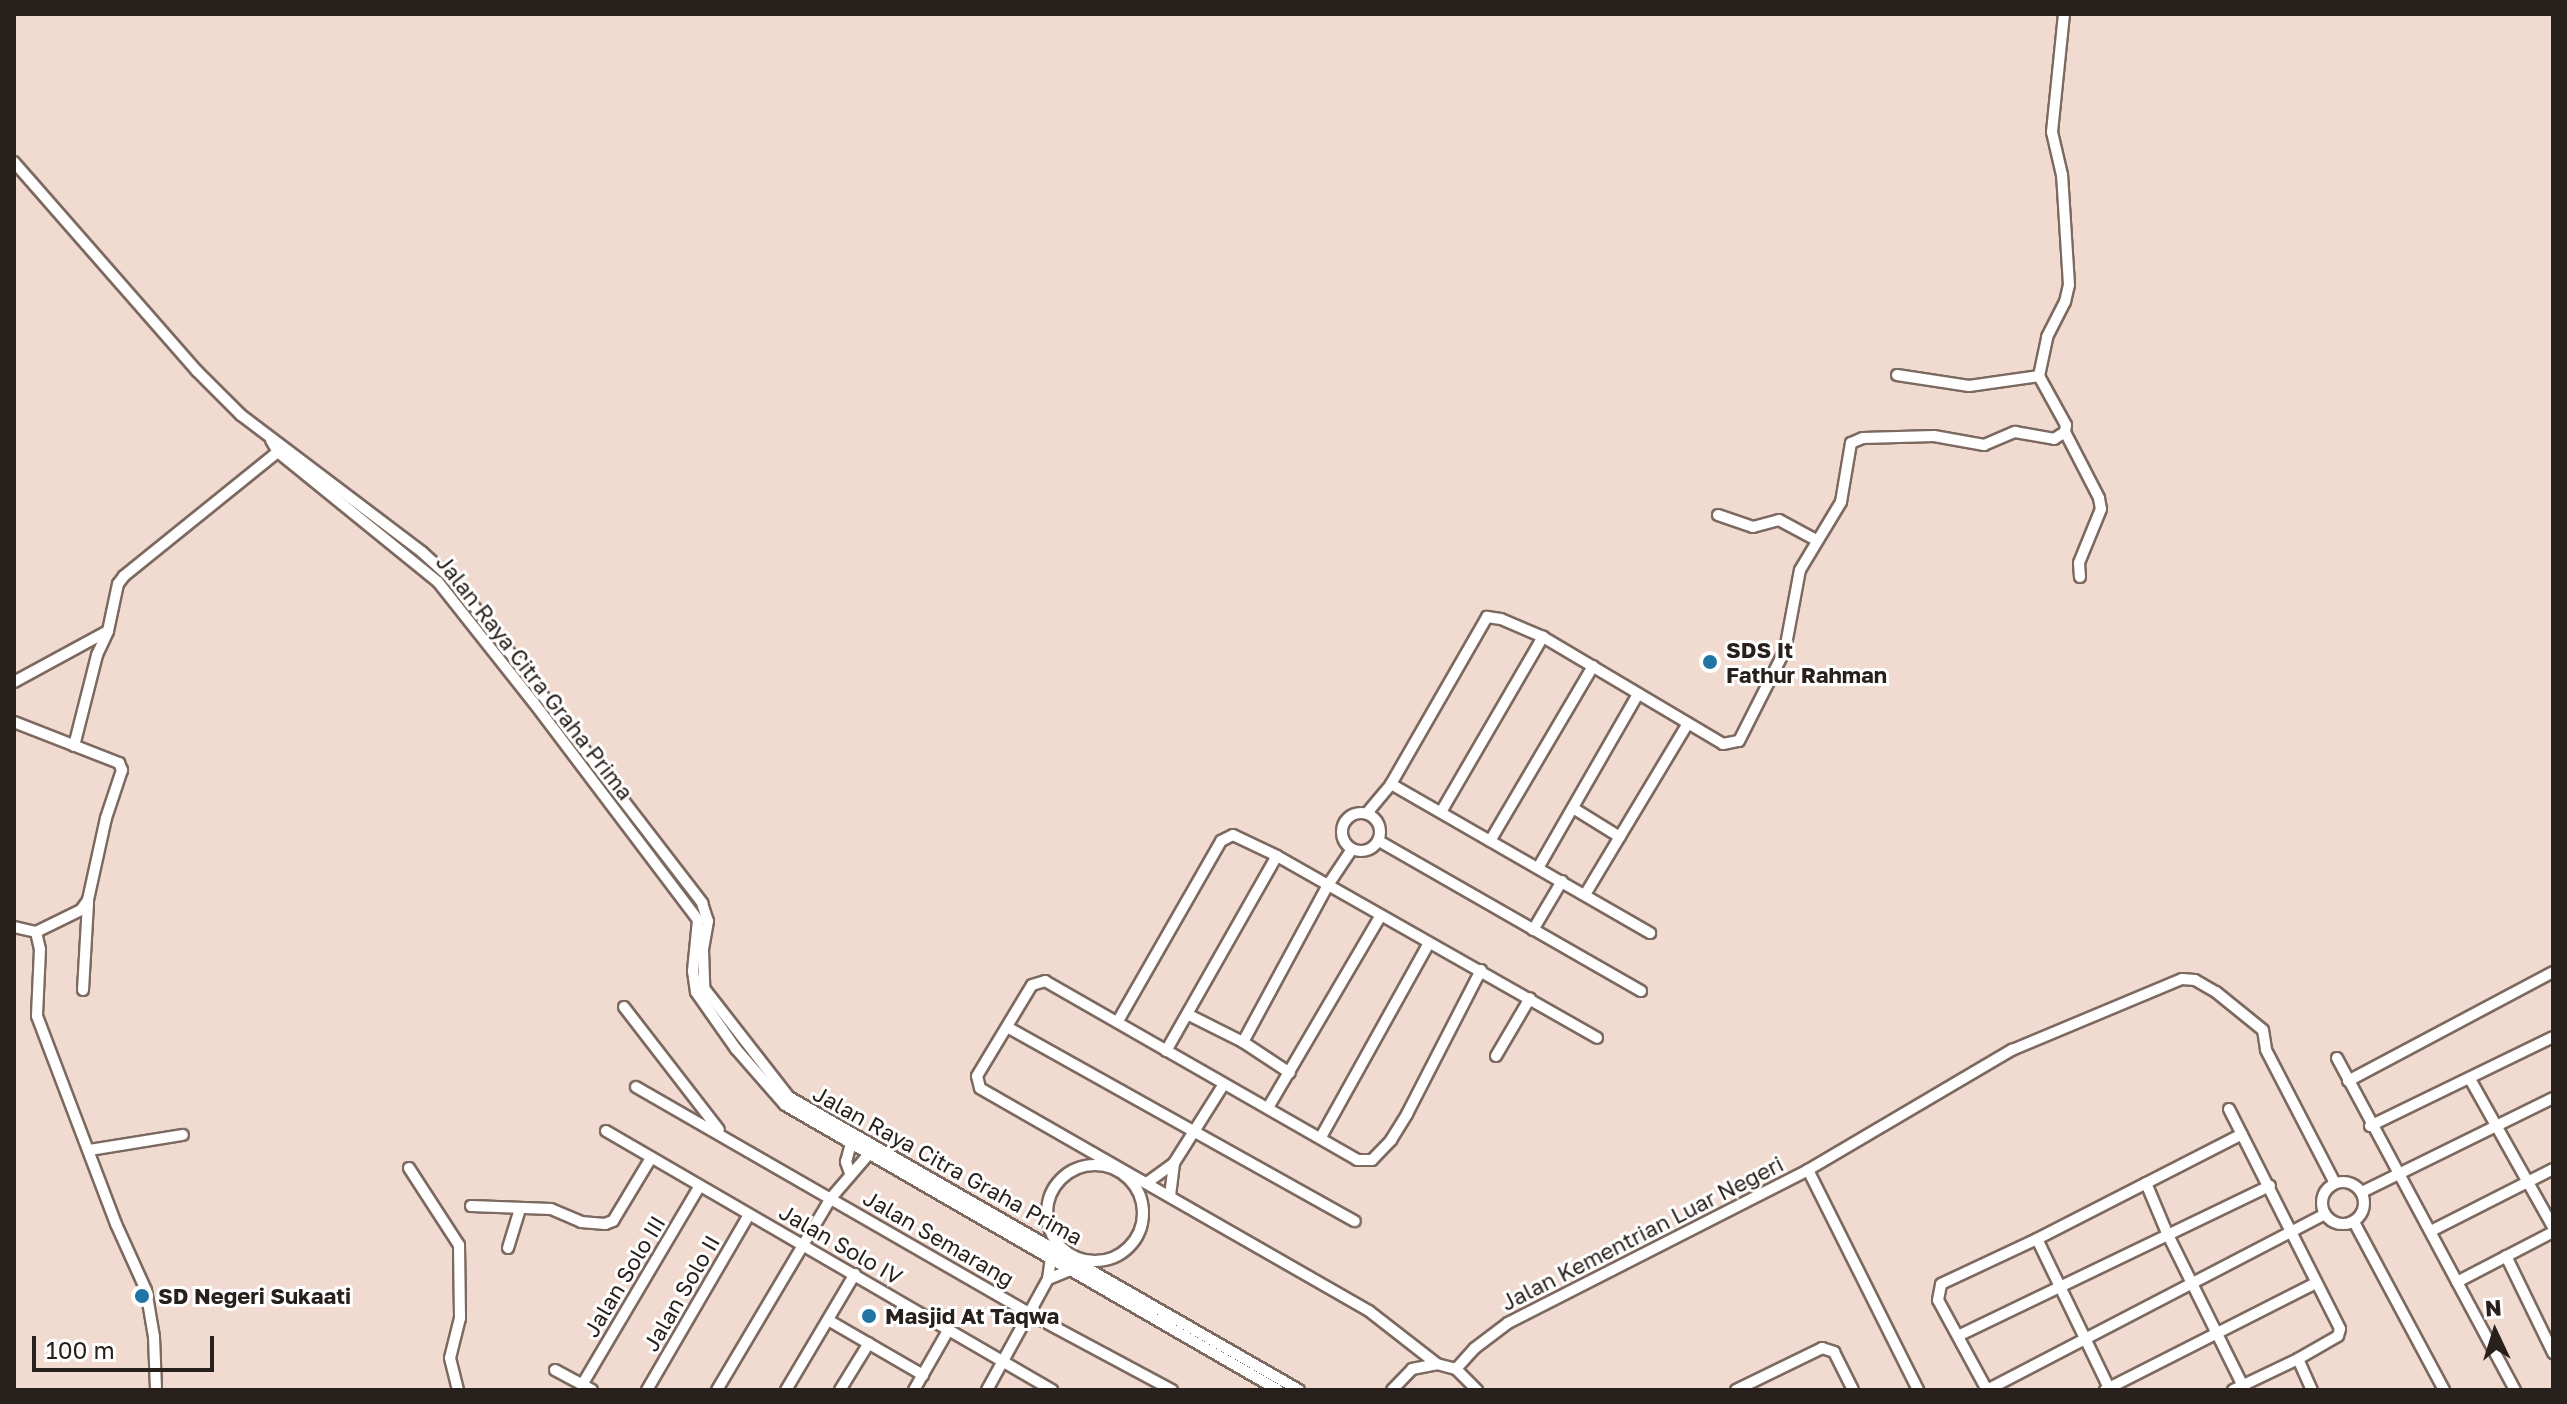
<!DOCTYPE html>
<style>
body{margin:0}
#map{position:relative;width:2567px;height:1404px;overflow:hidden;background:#f1dad0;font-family:"Golos Text",sans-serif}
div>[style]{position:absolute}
.roads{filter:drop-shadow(2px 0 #7c6960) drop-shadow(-2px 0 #7c6960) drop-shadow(0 2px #7c6960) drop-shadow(0 -2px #7c6960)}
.street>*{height:10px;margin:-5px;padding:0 5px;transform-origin:5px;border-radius:5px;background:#fff}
.street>.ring{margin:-5px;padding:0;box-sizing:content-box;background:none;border:10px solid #fff;border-radius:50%}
.dots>*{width:22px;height:22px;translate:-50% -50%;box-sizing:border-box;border:4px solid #fff;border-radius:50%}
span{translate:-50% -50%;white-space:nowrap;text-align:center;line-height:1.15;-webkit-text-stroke:6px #fff;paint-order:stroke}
.poi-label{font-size:22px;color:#28201c;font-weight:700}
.left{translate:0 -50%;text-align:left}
.street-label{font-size:22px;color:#28201c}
.frame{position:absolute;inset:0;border:16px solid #28201c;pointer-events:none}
.north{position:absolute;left:2455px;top:1292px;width:80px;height:80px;-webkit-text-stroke:6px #fff;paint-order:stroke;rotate:356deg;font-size:22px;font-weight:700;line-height:32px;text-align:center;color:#28201c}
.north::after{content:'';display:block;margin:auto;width:28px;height:36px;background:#28201c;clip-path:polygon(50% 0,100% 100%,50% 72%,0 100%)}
.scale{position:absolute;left:32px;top:1336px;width:182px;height:36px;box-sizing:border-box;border:4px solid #28201c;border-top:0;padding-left:10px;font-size:24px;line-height:28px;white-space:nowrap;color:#28201c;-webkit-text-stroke:6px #fff;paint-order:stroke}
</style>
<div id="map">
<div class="roads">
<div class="street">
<div style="left:14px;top:162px;width:278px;rotate:48.8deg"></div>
<div style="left:197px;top:371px;width:62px;rotate:45deg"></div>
<div style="left:241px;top:415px;width:227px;rotate:37.1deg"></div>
<div style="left:422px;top:552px;width:46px;rotate:42.4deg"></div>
<div style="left:456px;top:583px;width:404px;rotate:52.4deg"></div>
<div style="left:702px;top:903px;width:19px;rotate:72deg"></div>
<div style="left:708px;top:921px;width:29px;rotate:100deg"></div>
<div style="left:703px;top:950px;width:38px;rotate:88deg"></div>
<div style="left:704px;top:988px;width:138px;rotate:52.1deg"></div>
<div style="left:789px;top:1097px;width:588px;rotate:29.88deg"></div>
<div style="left:1897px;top:375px;width:73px;rotate:8.7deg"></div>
<div style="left:1969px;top:386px;width:71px;rotate:-8.1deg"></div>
<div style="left:2065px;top:432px;width:74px;rotate:62.7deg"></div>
<div style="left:2099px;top:498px;width:11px;rotate:80deg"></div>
<div style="left:2101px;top:509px;width:58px;rotate:112.2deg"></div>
<div style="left:2079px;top:563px;width:14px;rotate:86deg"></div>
<div style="left:271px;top:440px;width:14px;rotate:60deg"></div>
<div style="left:278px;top:452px;width:206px;rotate:39.1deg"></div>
<div style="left:438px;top:582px;width:154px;rotate:51.6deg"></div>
<div style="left:534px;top:703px;width:272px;rotate:52.9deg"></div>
<div style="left:698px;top:920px;width:51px;rotate:95.6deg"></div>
<div style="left:693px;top:971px;width:21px;rotate:82deg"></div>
<div style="left:696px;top:992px;width:70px;rotate:54.9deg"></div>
<div style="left:736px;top:1049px;width:74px;rotate:48.8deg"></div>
<div style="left:785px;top:1105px;width:569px;rotate:30.03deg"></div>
<div style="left:1718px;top:515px;width:37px;rotate:19deg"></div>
<div style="left:1753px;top:527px;width:27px;rotate:-15deg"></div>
<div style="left:1779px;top:520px;width:42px;rotate:28.4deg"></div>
<div style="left:14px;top:682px;width:107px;rotate:-28.5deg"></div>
<div style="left:108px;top:631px;width:48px;rotate:-78deg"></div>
<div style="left:118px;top:584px;width:10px;rotate:-53deg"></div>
<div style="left:124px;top:576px;width:201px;rotate:-38.9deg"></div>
<div style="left:14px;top:722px;width:113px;rotate:21.3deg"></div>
<div style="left:119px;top:763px;width:8px;rotate:67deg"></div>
<div style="left:122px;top:770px;width:51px;rotate:108.4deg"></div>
<div style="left:106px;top:818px;width:84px;rotate:102.4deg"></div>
<div style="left:88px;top:900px;width:12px;rotate:125deg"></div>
<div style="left:81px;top:910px;width:50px;rotate:153.9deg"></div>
<div style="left:36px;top:932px;width:23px;rotate:-167deg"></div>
<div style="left:74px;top:746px;width:94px;rotate:-75.8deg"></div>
<div style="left:97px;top:655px;width:26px;rotate:-65deg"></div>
<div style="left:1391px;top:784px;width:299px;rotate:29.9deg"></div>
<div style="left:1573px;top:808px;width:55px;rotate:31.7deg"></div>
<div style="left:1441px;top:812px;width:203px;rotate:-59.8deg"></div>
<div class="ring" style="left:1342px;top:813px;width:28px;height:28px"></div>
<div style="left:1367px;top:813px;width:38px;rotate:-50deg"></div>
<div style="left:1391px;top:784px;width:193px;rotate:-60.1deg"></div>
<div style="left:1487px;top:617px;width:14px;rotate:8deg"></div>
<div style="left:1501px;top:619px;width:46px;rotate:23.2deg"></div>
<div style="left:1543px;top:637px;width:209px;rotate:30.7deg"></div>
<div style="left:1723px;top:744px;width:16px;rotate:-11deg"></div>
<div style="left:1739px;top:741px;width:102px;rotate:-63.2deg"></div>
<div style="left:1785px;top:650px;width:81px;rotate:-79.4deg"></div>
<div style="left:1800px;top:570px;width:79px;rotate:-58.9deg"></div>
<div style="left:1841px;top:502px;width:60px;rotate:-80.4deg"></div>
<div style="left:1851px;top:443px;width:13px;rotate:-23deg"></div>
<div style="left:1863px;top:438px;width:71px;rotate:-1.6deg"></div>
<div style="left:1934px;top:436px;width:51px;rotate:10.2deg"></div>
<div style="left:1984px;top:445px;width:34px;rotate:-23deg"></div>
<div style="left:2015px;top:432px;width:40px;rotate:10deg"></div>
<div style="left:2054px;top:439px;width:13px;rotate:-32deg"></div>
<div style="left:2065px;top:432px;width:7px;rotate:-82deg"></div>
<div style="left:2066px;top:425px;width:56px;rotate:-118.9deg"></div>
<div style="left:2039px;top:376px;width:40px;rotate:-78deg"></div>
<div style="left:2047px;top:337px;width:39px;rotate:-63deg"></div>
<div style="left:2065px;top:302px;width:17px;rotate:-77deg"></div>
<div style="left:2069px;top:285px;width:110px;rotate:-93.6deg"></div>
<div style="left:2062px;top:175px;width:44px;rotate:-103.1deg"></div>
<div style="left:2052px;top:132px;width:119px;rotate:-84.2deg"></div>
<div style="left:1379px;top:841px;width:302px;rotate:29.8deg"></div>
<div style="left:1490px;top:841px;width:203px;rotate:-59.5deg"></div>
<div style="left:1538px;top:868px;width:201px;rotate:-60.1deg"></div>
<div style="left:1586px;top:893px;width:198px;rotate:-59deg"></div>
<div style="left:1533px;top:930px;width:57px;rotate:-59.4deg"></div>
<div style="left:36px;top:932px;width:17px;rotate:77deg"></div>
<div style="left:40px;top:949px;width:67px;rotate:92.6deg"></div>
<div style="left:37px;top:1016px;width:222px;rotate:69.2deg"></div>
<div style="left:116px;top:1224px;width:72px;rotate:65.6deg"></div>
<div style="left:146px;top:1290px;width:48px;rotate:80.3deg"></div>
<div style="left:154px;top:1337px;width:53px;rotate:87.8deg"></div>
<div style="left:83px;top:990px;width:88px;rotate:-86.7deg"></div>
<div style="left:624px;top:1007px;width:155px;rotate:52.3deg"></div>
<div style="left:1189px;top:1015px;width:60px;rotate:26.6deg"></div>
<div style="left:1243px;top:1042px;width:56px;rotate:33.4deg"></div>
<div style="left:1118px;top:1021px;width:207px;rotate:-60.2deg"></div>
<div style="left:1221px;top:841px;width:13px;rotate:-27deg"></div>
<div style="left:1233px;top:835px;width:49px;rotate:25.5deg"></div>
<div style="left:1277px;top:856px;width:368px;rotate:29.6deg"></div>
<div style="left:1009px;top:1028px;width:396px;rotate:29.2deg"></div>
<div style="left:1243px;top:1042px;width:179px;rotate:-61.6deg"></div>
<div style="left:1328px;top:885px;width:43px;rotate:-56.3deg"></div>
<div style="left:1166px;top:1051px;width:224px;rotate:-60.4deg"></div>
<div style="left:1496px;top:1056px;width:67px;rotate:-59.6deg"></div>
<div style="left:2337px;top:1058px;width:377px;rotate:61.8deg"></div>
<div style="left:2470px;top:1079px;width:170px;rotate:60.7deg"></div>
<div style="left:2348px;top:1081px;width:232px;rotate:-28deg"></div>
<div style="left:636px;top:1087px;width:455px;rotate:29.9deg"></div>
<div style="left:1030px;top:1314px;width:161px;rotate:28.2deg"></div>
<div style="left:1269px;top:1106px;width:219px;rotate:-59.6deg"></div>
<div style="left:2229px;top:1109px;width:246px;rotate:63.2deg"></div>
<div style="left:2340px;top:1329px;width:7px;rotate:106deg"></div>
<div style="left:2338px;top:1336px;width:46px;rotate:150.1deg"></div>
<div style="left:2298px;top:1359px;width:72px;rotate:154.5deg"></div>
<div style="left:2370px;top:1126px;width:203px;rotate:-25.9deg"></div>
<div style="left:606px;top:1131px;width:516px;rotate:30.14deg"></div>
<div style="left:1321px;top:1137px;width:222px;rotate:-60.9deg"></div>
<div style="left:90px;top:1150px;width:94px;rotate:-9.2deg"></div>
<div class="ring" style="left:1047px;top:1165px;width:86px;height:86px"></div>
<div style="left:409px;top:1168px;width:92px;rotate:57deg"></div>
<div style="left:459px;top:1245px;width:73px;rotate:89.2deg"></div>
<div style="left:460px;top:1318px;width:41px;rotate:104deg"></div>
<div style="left:450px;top:1358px;width:33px;rotate:76deg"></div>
<div style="left:1808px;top:1170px;width:246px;rotate:63.4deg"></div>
<div style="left:850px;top:1173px;width:12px;rotate:-110deg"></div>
<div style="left:846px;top:1162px;width:27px;rotate:-75deg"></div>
<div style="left:1148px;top:1182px;width:32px;rotate:-36deg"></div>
<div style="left:1174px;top:1163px;width:93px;rotate:-57.7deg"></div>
<div class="ring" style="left:2322px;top:1182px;width:32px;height:32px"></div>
<div style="left:2146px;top:1183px;width:54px;rotate:67.2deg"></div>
<div style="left:2167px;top:1233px;width:175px;rotate:63.6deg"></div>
<div style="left:2362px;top:1192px;width:213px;rotate:-26.2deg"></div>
<div style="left:1170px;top:1196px;width:33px;rotate:-83deg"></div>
<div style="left:471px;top:1206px;width:80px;rotate:2.1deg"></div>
<div style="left:551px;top:1209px;width:33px;rotate:23deg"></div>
<div style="left:581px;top:1222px;width:24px;rotate:5deg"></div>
<div style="left:605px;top:1224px;width:9px;rotate:-21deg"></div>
<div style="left:613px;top:1221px;width:74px;rotate:-58.9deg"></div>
<div style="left:2354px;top:1222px;width:191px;rotate:61.8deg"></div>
<div style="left:2431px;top:1231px;width:137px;rotate:-26.9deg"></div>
<div style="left:2037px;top:1239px;width:168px;rotate:64.2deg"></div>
<div style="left:508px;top:1248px;width:41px;rotate:-72.9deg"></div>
<div style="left:2506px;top:1256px;width:108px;rotate:64.1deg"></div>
<div style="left:1048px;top:1279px;width:29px;rotate:-22deg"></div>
<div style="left:2457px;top:1282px;width:108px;rotate:-27.5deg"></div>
<div style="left:828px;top:1320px;width:110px;rotate:30.1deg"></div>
<div style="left:1960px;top:1335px;width:344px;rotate:-25.7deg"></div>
<div style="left:2298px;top:1359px;width:34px;rotate:66deg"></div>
<div style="left:1437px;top:1364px;width:86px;rotate:-142.1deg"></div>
<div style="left:1369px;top:1311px;width:448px;rotate:-150.2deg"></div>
<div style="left:980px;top:1088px;width:12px;rotate:-104deg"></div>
<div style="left:977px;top:1076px;width:106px;rotate:-58.9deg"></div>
<div style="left:1032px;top:985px;width:14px;rotate:-17deg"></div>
<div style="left:1045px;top:981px;width:360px;rotate:29.8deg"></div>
<div style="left:1357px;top:1160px;width:15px"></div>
<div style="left:1372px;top:1160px;width:28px;rotate:-46deg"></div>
<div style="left:1391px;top:1140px;width:31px;rotate:-58deg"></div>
<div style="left:1407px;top:1114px;width:162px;rotate:-62.8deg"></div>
<div style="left:1456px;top:1369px;width:28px;rotate:-48deg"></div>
<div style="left:1475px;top:1348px;width:41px;rotate:-37.1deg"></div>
<div style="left:1508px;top:1323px;width:337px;rotate:-27deg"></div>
<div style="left:1808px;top:1170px;width:237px;rotate:-30.5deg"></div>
<div style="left:2012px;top:1050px;width:184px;rotate:-22.7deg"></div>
<div style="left:2182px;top:979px;width:13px;rotate:4deg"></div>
<div style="left:2195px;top:980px;width:24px;rotate:30deg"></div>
<div style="left:2216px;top:992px;width:60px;rotate:39deg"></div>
<div style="left:2263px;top:1030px;width:20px;rotate:81deg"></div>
<div style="left:2266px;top:1050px;width:150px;rotate:62.6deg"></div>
<div style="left:555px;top:1370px;width:42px;rotate:28.4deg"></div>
<div style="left:582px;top:1385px;width:230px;rotate:-59.4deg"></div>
<div style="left:647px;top:1390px;width:203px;rotate:-59.8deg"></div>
<div style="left:717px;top:1390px;width:223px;rotate:-59.3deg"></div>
<div style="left:831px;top:1198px;width:66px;rotate:-49.3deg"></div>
<div style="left:786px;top:1390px;width:135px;rotate:-59.3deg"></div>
<div style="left:840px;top:1390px;width:55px;rotate:-58.3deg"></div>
<div style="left:914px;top:1390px;width:70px;rotate:-60.2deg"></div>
<div style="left:987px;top:1390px;width:127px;rotate:-61.2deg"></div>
<div style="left:1048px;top:1279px;width:27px;rotate:-82deg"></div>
<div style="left:1392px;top:1390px;width:29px;rotate:-46deg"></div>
<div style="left:1412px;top:1369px;width:25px;rotate:-11deg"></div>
<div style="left:1437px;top:1364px;width:20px;rotate:15deg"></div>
<div style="left:1456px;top:1369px;width:30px;rotate:45deg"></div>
<div style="left:1736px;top:1390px;width:96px;rotate:-26deg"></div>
<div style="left:1822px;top:1348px;width:13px;rotate:18deg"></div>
<div style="left:1834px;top:1352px;width:42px;rotate:63.4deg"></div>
<div style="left:1987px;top:1390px;width:102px;rotate:-118.6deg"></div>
<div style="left:1938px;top:1300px;width:16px;rotate:-79deg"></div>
<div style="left:1941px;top:1284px;width:106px;rotate:-25.1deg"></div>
<div style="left:2037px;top:1239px;width:230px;rotate:-27.1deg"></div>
<div style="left:1987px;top:1390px;width:381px;rotate:-27.5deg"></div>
<div style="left:2105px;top:1390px;width:237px;rotate:-26.9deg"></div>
</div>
</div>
<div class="dots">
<div style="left:1710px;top:662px;background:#2075a5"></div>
<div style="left:142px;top:1296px;background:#2075a5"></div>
<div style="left:869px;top:1316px;background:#2075a5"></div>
</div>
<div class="poi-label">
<span class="left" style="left:1726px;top:662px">SDS It<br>Fathur Rahman</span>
<span class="left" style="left:158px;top:1296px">SD Negeri Sukaati</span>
<span class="left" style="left:885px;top:1316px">Masjid At Taqwa</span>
</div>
<div class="street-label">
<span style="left:535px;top:677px;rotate:52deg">Jalan Raya Citra Graha Prima</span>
<span style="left:948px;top:1165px;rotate:29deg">Jalan Raya Citra Graha Prima</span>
<span style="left:1642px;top:1233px;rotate:-27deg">Jalan Kementrian Luar Negeri</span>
<span style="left:939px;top:1238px;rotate:30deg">Jalan Semarang</span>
<span style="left:841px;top:1244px;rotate:30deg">Jalan Solo IV</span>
<span style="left:624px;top:1276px;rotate:-59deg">Jalan Solo III</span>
<span style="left:681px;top:1293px;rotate:-60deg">Jalan Solo II</span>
</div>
<div class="frame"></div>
<div class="north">N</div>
<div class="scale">100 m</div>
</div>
